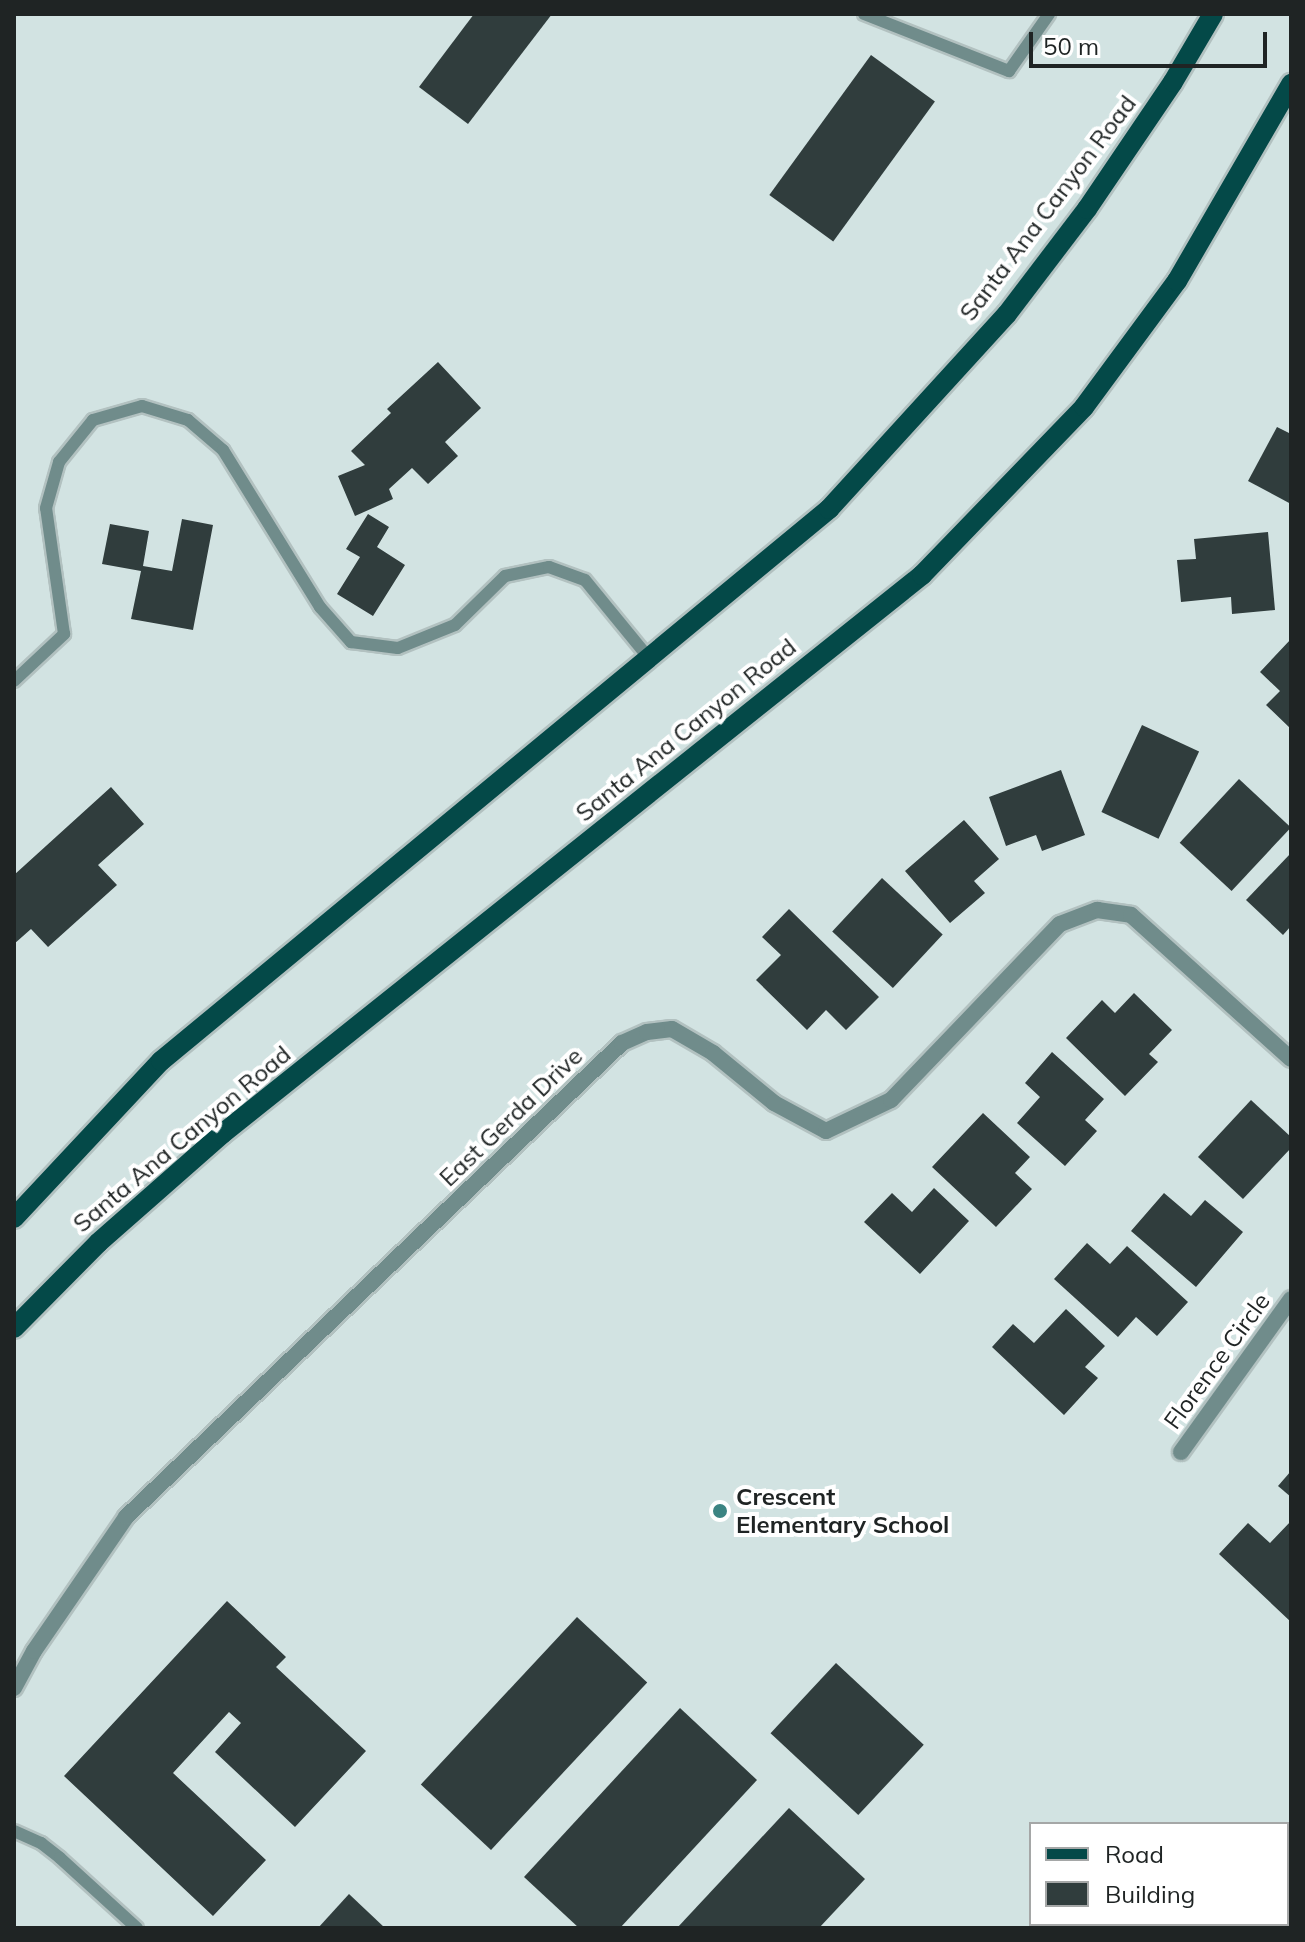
<!DOCTYPE html>
<style>
body{margin:0}
#map{position:relative;width:1305px;height:1942px;overflow:hidden;background:#d2e3e2;font-family:Mulish,sans-serif}
div>[style]{position:absolute}
.building>*{inset:0;background:#303d3d;transform-origin:0 0}
.roads{filter:drop-shadow(2px 0 #b2c1c0) drop-shadow(-2px 0 #b2c1c0) drop-shadow(0 2px #b2c1c0) drop-shadow(0 -2px #b2c1c0)}
.service>*{height:12px;margin:-6px;padding:0 6px;transform-origin:6px;border-radius:6px;background:#708c8b}
.minor>*{height:16px;margin:-8px;padding:0 8px;transform-origin:8px;border-radius:8px;background:#708c8b}
.primary>*{height:20px;margin:-10px;padding:0 10px;transform-origin:10px;border-radius:10px;background:#044948}
.dots>*{width:22px;height:22px;translate:-50% -50%;box-sizing:border-box;border:4px solid #fff;border-radius:50%}
span{translate:-50% -50%;white-space:nowrap;text-align:center;line-height:1.15;-webkit-text-stroke:8px #fff;paint-order:stroke}
.street-label{font-size:24px;color:#1f2424}
.poi-label{font-size:24px;color:#1f2424;font-weight:700}
.left{translate:0 -50%;text-align:left}
.frame{position:absolute;inset:0;border:16px solid #1f2424;pointer-events:none}
.legend{position:absolute;left:1029px;top:1822px;width:260px;height:104px;box-sizing:border-box;background:#fff;border:2px solid #a5a7a7;margin:0;padding:10px 14px;list-style:none;font-size:24px;color:#1f2424}
.legend li{display:flex;align-items:center;gap:16px;height:40px}
.legend b{width:40px;border:2px solid #a5a7a7}
.scale{position:absolute;left:1029px;top:32px;width:238px;height:36px;box-sizing:border-box;border:4px solid #1f2424;border-top:0;padding-left:10px;font-size:24px;line-height:28px;white-space:nowrap;color:#1f2424;-webkit-text-stroke:6px #fff;paint-order:stroke}
</style>
<div id="map">
<div class="building">
<div style="clip-path:polygon(474px 14px,552px 14px,468px 124px,419px 87px)"></div>
<div style="left:871px;top:55px;width:79px;height:173px;rotate:36deg"></div>
<div style="clip-path:polygon(438px 362px,481px 408px,445px 442px,458px 456px,428px 484px,412px 468px,389px 489px,393px 499px,355px 516px,338px 476px,365px 465px,351px 451px,391px 413px,387px 409px)"></div>
<div style="clip-path:polygon(1277px 427px,1291px 434px,1291px 504px,1248px 481px)"></div>
<div style="clip-path:polygon(368px 514px,389px 527px,377px 547px,405px 565px,373px 616px,337px 594px,360px 557px,346px 549px)"></div>
<div style="clip-path:polygon(182px 519px,213px 525px,193px 630px,131px 619px,141px 571px,102px 564px,110px 524px,149px 531px,143px 566px,172px 571px)"></div>
<div style="clip-path:polygon(1268px 532px,1275px 610px,1232px 614px,1231px 597px,1181px 602px,1177px 560px,1196px 559px,1194px 539px)"></div>
<div style="clip-path:polygon(1291px 639px,1291px 729px,1266px 705px,1280px 691px,1260px 672px)"></div>
<div style="left:1142px;top:725px;width:63px;height:96px;rotate:25deg"></div>
<div style="clip-path:polygon(1061px 770px,1085px 835px,1042px 851px,1036px 835px,1006px 846px,989px 797px)"></div>
<div style="left:1239px;top:779px;width:71px;height:87px;rotate:43deg"></div>
<div style="clip-path:polygon(111px 787px,144px 824px,98px 865px,117px 885px,48px 947px,31px 929px,14px 944px,14px 875px)"></div>
<div style="clip-path:polygon(964px 820px,999px 859px,974px 881px,985px 893px,950px 923px,905px 871px)"></div>
<div style="clip-path:polygon(1291px 853px,1291px 926px,1283px 935px,1246px 900px)"></div>
<div style="left:882px;top:878px;width:83px;height:73px;rotate:43deg"></div>
<div style="clip-path:polygon(789px 909px,879px 997px,846px 1030px,826px 1010px,807px 1030px,756px 980px,781px 955px,762px 937px)"></div>
<div style="clip-path:polygon(1134px 993px,1172px 1030px,1149px 1054px,1158px 1062px,1125px 1096px,1066px 1038px,1102px 1000px,1115px 1013px)"></div>
<div style="clip-path:polygon(1052px 1052px,1104px 1099px,1085px 1120px,1097px 1131px,1065px 1166px,1017px 1123px,1040px 1097px,1025px 1083px)"></div>
<div style="clip-path:polygon(1251px 1100px,1291px 1137px,1291px 1148px,1243px 1199px,1198px 1157px)"></div>
<div style="clip-path:polygon(983px 1113px,1030px 1157px,1015px 1173px,1032px 1189px,996px 1227px,932px 1167px)"></div>
<div style="clip-path:polygon(934px 1188px,969px 1221px,920px 1274px,864px 1222px,892px 1193px,912px 1212px)"></div>
<div style="clip-path:polygon(1164px 1193px,1191px 1216px,1205px 1200px,1243px 1232px,1196px 1287px,1131px 1231px)"></div>
<div style="clip-path:polygon(1087px 1243px,1110px 1264px,1127px 1246px,1188px 1302px,1157px 1336px,1136px 1317px,1118px 1337px,1054px 1279px)"></div>
<div style="clip-path:polygon(1066px 1309px,1105px 1346px,1085px 1367px,1098px 1378px,1064px 1415px,992px 1347px,1013px 1324px,1034px 1343px)"></div>
<div style="clip-path:polygon(1291px 1471px,1291px 1497px,1278px 1486px)"></div>
<div style="clip-path:polygon(1291px 1521px,1291px 1622px,1219px 1554px,1248px 1523px,1270px 1543px)"></div>
<div style="clip-path:polygon(227px 1601px,286px 1657px,276px 1667px,366px 1751px,295px 1827px,215px 1752px,241px 1723px,229px 1712px,173px 1773px,266px 1860px,213px 1916px,64px 1776px)"></div>
<div style="left:577px;top:1617px;width:96px;height:229px;rotate:43deg"></div>
<div style="left:836px;top:1663px;width:120px;height:96px;rotate:43deg"></div>
<div style="clip-path:polygon(680px 1708px,757px 1780px,620px 1928px,579px 1928px,524px 1877px)"></div>
<div style="clip-path:polygon(789px 1808px,865px 1879px,819px 1928px,677px 1928px)"></div>
<div style="clip-path:polygon(349px 1894px,385px 1928px,318px 1928px)"></div>
</div>
<div class="roads">
<div class="service">
<div style="left:864px;top:14px;width:156px;rotate:21.5deg"></div>
<div style="left:1009px;top:71px;width:70px;rotate:-54.9deg"></div>
<div style="left:14px;top:681px;width:69px;rotate:-43.2deg"></div>
<div style="left:64px;top:634px;width:127px;rotate:-98.1deg"></div>
<div style="left:46px;top:508px;width:48px;rotate:-74.2deg"></div>
<div style="left:59px;top:462px;width:54px;rotate:-51deg"></div>
<div style="left:93px;top:420px;width:51px;rotate:-15.9deg"></div>
<div style="left:142px;top:406px;width:48px;rotate:16.9deg"></div>
<div style="left:188px;top:420px;width:46px;rotate:40.6deg"></div>
<div style="left:223px;top:450px;width:185px;rotate:58.3deg"></div>
<div style="left:320px;top:607px;width:47px;rotate:48.5deg"></div>
<div style="left:351px;top:642px;width:47px;rotate:7.3deg"></div>
<div style="left:398px;top:648px;width:61px;rotate:-22deg"></div>
<div style="left:455px;top:625px;width:70px;rotate:-44.4deg"></div>
<div style="left:505px;top:576px;width:45px;rotate:-11.6deg"></div>
<div style="left:549px;top:567px;width:38px;rotate:20deg"></div>
<div style="left:585px;top:580px;width:99px;rotate:50.7deg"></div>
<div style="left:14px;top:1831px;width:30px;rotate:24deg"></div>
<div style="left:41px;top:1843px;width:24px;rotate:38deg"></div>
<div style="left:60px;top:1858px;width:104px;rotate:42.3deg"></div>
</div>
<div class="minor">
<div style="left:1181px;top:1452px;width:188px;rotate:-54.3deg"></div>
<div style="left:14px;top:1688px;width:42px;rotate:-61.6deg"></div>
<div style="left:34px;top:1651px;width:163px;rotate:-55.5deg"></div>
<div style="left:126px;top:1517px;width:686px;rotate:-43.7deg"></div>
<div style="left:622px;top:1043px;width:27px;rotate:-24deg"></div>
<div style="left:647px;top:1032px;width:25px;rotate:-7deg"></div>
<div style="left:672px;top:1029px;width:48px;rotate:30.3deg"></div>
<div style="left:713px;top:1053px;width:79px;rotate:39.3deg"></div>
<div style="left:774px;top:1103px;width:59px;rotate:28.3deg"></div>
<div style="left:826px;top:1131px;width:72px;rotate:-25.5deg"></div>
<div style="left:891px;top:1100px;width:244px;rotate:-46.2deg"></div>
<div style="left:1060px;top:924px;width:40px;rotate:-21deg"></div>
<div style="left:1097px;top:910px;width:34px;rotate:8deg"></div>
<div style="left:1131px;top:915px;width:215px;rotate:42deg"></div>
</div>
<div class="primary">
<div style="left:14px;top:1218px;width:215px;rotate:-46.9deg"></div>
<div style="left:161px;top:1061px;width:867px;rotate:-39.57deg"></div>
<div style="left:829px;top:509px;width:264px;rotate:-47.6deg"></div>
<div style="left:1007px;top:314px;width:132px;rotate:-52.7deg"></div>
<div style="left:1087px;top:209px;width:153px;rotate:-55.9deg"></div>
<div style="left:1173px;top:82px;width:79px;rotate:-59.5deg"></div>
<div style="left:14px;top:1328px;width:120px;rotate:-45.3deg"></div>
<div style="left:98px;top:1243px;width:165px;rotate:-41.3deg"></div>
<div style="left:222px;top:1134px;width:896px;rotate:-38.61deg"></div>
<div style="left:922px;top:575px;width:233px;rotate:-46deg"></div>
<div style="left:1084px;top:407px;width:157px;rotate:-53.6deg"></div>
<div style="left:1177px;top:281px;width:228px;rotate:-59.9deg"></div>
</div>
</div>
<div class="dots">
<div style="left:720px;top:1511px;background:#3b8482"></div>
</div>
<div class="street-label">
<span style="left:1048px;top:208px;rotate:-53deg">Santa Ana Canyon Road</span>
<span style="left:686px;top:730px;rotate:-39deg">Santa Ana Canyon Road</span>
<span style="left:511px;top:1117px;rotate:-44deg">East Gerda Drive</span>
<span style="left:182px;top:1139px;rotate:-40deg">Santa Ana Canyon Road</span>
<span style="left:1217px;top:1361px;rotate:-54deg">Florence Circle</span>
</div>
<div class="poi-label">
<span class="left" style="left:736px;top:1511px">Crescent<br>Elementary School</span>
</div>
<div class="frame"></div>
<ul class="legend">
<li><b style="height:10px;background:#044948"></b>Road</li>
<li><b style="height:22px;background:#303d3d"></b>Building</li>
</ul>
<div class="scale">50 m</div>
</div>
